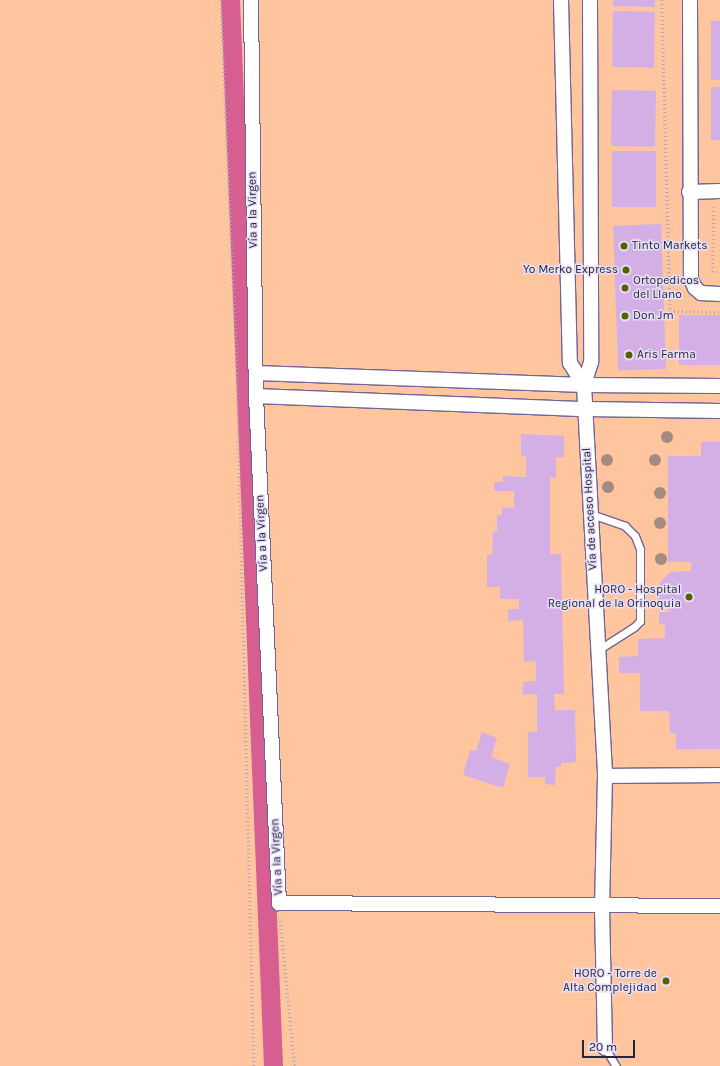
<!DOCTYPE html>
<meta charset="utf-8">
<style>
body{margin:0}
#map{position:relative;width:720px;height:1066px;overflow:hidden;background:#e5dff8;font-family:Karla,sans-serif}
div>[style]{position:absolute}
.green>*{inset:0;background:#fec59e;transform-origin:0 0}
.canal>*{height:19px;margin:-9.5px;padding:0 9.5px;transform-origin:9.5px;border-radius:9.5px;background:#d65e91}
.building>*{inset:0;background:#d4afe5;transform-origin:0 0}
.path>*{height:2.5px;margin-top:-1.25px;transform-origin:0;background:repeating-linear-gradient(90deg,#aba5be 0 1px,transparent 0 4px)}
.roads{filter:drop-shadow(1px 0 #726399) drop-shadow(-1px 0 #726399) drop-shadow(0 1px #726399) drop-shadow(0 -1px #726399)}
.service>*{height:7px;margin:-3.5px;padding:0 3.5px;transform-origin:3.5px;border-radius:3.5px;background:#fff}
.minor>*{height:14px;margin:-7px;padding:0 7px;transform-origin:7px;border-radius:7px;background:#fff}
.trees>*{width:12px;height:12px;margin:-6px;border-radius:50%;background:#a58a83}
.dots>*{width:11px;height:11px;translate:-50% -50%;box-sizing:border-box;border:2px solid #e5dff8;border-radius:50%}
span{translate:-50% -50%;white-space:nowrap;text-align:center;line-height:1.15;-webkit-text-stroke:3px #e5dff8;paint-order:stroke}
.street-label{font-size:12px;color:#2a243b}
.poi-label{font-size:12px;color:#2a243b}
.left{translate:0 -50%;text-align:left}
.right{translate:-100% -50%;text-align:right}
.scale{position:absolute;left:582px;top:1040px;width:53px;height:18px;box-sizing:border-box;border:2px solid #2a243b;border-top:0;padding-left:5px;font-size:12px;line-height:14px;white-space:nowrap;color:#2a243b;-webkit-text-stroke:3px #e5dff8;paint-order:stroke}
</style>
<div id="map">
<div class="green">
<div style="left:0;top:0;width:720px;height:1066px"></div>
</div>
<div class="canal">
<div style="left:230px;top:0;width:1067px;rotate:87.69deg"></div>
</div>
<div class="building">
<div style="clip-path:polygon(613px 0,655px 0,655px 7px,613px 6px)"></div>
<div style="left:613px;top:11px;width:42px;height:56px;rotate:1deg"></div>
<div style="left:711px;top:21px;width:9px;height:59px"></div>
<div style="left:711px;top:87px;width:9px;height:53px"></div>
<div style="left:612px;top:90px;width:44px;height:56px;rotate:1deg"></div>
<div style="left:612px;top:151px;width:44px;height:56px"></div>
<div style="left:661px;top:224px;width:145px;height:48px;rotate:88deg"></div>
<div style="left:679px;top:315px;width:41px;height:50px"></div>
<div style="clip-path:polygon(521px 434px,564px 436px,564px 457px,556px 457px,556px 478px,550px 477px,550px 554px,561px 554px,564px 694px,554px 694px,555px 710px,575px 710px,576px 762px,561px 763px,561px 767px,556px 767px,555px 785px,545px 784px,545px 777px,528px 777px,528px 732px,537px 732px,537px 694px,523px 695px,523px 682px,536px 681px,536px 661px,524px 662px,523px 620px,508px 621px,508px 609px,519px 609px,519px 599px,500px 599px,500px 587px,487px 587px,487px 555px,492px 555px,493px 531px,497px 532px,497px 515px,502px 515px,502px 508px,514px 508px,514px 491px,494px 491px,494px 482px,503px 482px,503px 476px,526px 477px,526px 456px,521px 456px)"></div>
<div style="clip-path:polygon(701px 442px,720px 442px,720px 749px,676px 749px,676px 734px,670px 733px,669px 711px,640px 711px,640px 673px,619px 673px,619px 657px,638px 656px,638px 639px,665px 638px,665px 625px,659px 624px,659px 612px,672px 612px,659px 600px,660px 582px,670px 572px,691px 571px,691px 562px,668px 562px,668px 456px,701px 456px)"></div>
<div style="clip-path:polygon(482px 732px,497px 738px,491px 757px,510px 764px,503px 788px,463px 775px,470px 750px,476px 751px)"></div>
</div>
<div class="path">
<div style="left:221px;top:0;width:373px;rotate:87.5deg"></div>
<div style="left:237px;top:373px;width:693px;rotate:88.59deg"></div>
<div style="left:662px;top:0;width:311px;rotate:88.5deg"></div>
<div style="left:670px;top:311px;width:50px;rotate:1.1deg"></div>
<div style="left:714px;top:207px;width:65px;rotate:90.9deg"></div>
<div style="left:713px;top:272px;width:7px"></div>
<div style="left:280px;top:917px;width:150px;rotate:84.3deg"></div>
</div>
<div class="roads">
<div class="service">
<div style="left:591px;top:514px;width:36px;rotate:19deg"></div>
<div style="left:625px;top:526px;width:14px;rotate:45deg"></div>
<div style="left:635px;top:536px;width:14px;rotate:69deg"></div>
<div style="left:640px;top:549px;width:72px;rotate:90deg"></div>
<div style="left:640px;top:621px;width:8px;rotate:135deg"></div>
<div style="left:634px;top:627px;width:43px;rotate:147.4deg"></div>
<div style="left:605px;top:1048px;width:21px;rotate:59deg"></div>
</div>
<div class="minor">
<div style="left:251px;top:0;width:396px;rotate:89.3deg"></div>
<div style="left:256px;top:396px;width:508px;rotate:87.4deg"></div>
<div style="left:279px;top:903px;width:441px;rotate:0.4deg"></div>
<div style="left:561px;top:0;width:363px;rotate:88.6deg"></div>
<div style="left:570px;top:363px;width:26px;rotate:58deg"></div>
<div style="left:590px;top:0;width:362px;rotate:89.8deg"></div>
<div style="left:591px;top:362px;width:24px;rotate:107deg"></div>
<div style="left:584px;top:385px;width:392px;rotate:86.9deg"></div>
<div style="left:605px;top:776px;width:130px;rotate:91.3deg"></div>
<div style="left:602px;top:906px;width:142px;rotate:88.8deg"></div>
<div style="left:690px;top:0;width:279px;rotate:89.8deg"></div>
<div style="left:691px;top:279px;width:10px;rotate:66deg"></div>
<div style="left:695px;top:288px;width:8px;rotate:40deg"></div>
<div style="left:701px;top:293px;width:19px;rotate:3deg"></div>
<div style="left:689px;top:192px;width:31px;rotate:-2deg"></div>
<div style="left:256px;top:373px;width:328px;rotate:2.1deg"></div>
<div style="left:584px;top:385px;width:136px;rotate:0.4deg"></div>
<div style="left:256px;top:396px;width:330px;rotate:2.3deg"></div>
<div style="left:586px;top:409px;width:134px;rotate:0.9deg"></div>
<div style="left:605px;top:776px;width:115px;rotate:-0.5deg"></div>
</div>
</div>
<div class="trees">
<div style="left:667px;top:437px"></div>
<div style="left:607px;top:460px"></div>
<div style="left:655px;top:460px"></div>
<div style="left:608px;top:487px"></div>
<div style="left:660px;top:493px"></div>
<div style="left:660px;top:523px"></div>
<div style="left:661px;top:559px"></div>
</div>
<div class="dots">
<div style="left:624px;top:246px;background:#586100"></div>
<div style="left:626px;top:270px;background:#586100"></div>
<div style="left:625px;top:288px;background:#586100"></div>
<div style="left:625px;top:316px;background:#586100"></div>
<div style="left:629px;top:355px;background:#586100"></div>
<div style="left:689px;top:597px;background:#586100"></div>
<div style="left:666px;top:981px;background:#586100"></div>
</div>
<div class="street-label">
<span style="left:253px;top:210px;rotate:-91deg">Vía a la Virgen</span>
<span style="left:590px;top:509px;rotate:-93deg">Vía de acceso Hospital</span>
<span style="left:262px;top:533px;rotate:-93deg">Vía a la Virgen</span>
<span style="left:277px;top:857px;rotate:-93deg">Vía a la Virgen</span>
</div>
<div class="poi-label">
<span class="left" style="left:632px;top:246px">Tinto Markets</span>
<span class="right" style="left:618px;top:270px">Yo Merko Express</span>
<span class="left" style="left:633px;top:288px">Ortopedicos<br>del Llano</span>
<span class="left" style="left:633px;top:316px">Don Jm</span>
<span class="left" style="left:637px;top:355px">Aris Farma</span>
<span class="right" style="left:681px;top:597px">HORO - Hospital<br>Regional de la Orinoquia</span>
<span class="right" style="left:657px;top:981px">HORO - Torre de<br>Alta Complejidad</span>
</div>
<div class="scale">20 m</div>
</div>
